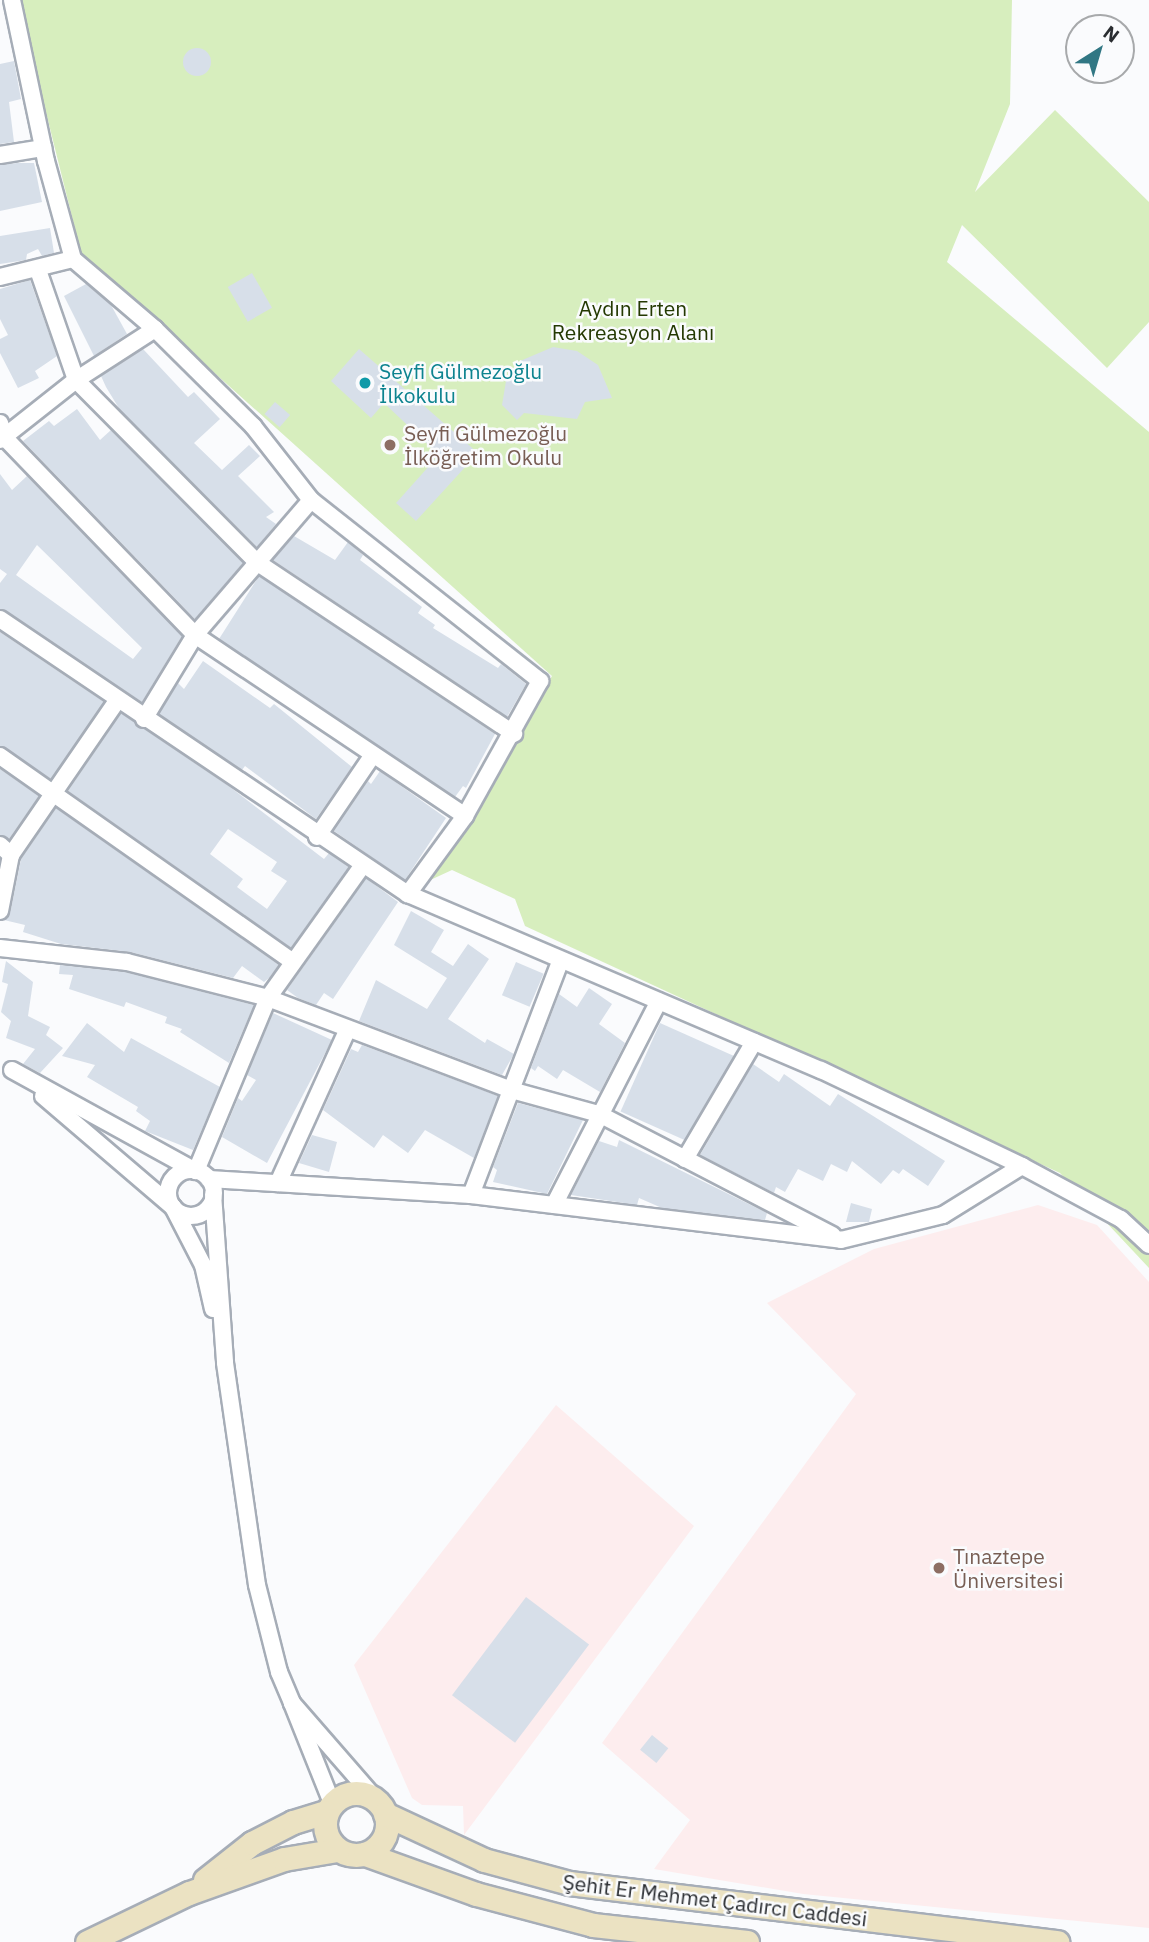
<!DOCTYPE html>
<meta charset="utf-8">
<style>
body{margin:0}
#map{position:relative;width:1149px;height:1942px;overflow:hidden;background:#fafbfd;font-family:"IBM Plex Sans",sans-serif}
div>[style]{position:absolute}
.education>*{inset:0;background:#fdedee}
.green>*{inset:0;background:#d7eebe}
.building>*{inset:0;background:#d7dfe9;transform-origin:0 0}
.round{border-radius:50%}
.roads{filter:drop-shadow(2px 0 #a6adb7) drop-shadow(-2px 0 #a6adb7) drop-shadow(0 2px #a6adb7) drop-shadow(0 -2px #a6adb7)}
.street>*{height:16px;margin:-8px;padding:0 8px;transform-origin:8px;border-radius:8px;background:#fff}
.street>.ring{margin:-8px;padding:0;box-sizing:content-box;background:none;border:16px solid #fff;border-radius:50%}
.secondary>*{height:23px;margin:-11.5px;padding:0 11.5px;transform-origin:11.5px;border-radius:11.5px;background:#ebe2c2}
.secondary>.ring{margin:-11.5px;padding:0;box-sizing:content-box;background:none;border:23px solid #ebe2c2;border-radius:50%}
.dots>*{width:19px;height:19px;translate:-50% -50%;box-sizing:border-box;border:4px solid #fafbfd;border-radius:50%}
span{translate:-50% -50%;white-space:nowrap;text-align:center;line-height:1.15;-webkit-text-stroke:5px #fafbfd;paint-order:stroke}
.park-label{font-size:21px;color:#243902}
.culture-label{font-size:21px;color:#0d838f}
.left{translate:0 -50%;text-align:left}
.education-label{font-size:21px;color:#785e54}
.street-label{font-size:21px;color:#2a2d31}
.north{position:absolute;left:1065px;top:14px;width:70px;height:70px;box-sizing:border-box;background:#fafbfd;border:2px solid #a7a9ab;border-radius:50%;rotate:37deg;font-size:19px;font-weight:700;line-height:28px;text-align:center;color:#2a2d31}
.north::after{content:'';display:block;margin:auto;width:24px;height:32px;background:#317784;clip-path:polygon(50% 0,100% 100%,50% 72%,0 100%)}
</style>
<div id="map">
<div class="education">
<div style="clip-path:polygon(1038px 1205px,1097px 1225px,1149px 1282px,1149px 1928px,803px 1894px,654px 1869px,690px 1820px,602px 1743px,856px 1394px,767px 1303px,874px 1249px)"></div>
<div style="clip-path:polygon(556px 1405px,694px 1526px,464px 1835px,463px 1806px,422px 1805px,412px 1798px,354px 1665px)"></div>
</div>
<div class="green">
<div style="clip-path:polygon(18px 0,1012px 0,1010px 104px,975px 192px,1055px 110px,1149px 202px,1149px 322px,1107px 368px,962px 225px,947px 262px,1149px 432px,1149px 1268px,1060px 1173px,525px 926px,515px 899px,452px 870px,426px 882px,552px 676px,81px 253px)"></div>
</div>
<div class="building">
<div class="round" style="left:183px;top:48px;width:28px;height:28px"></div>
<div style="clip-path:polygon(14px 61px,21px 99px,9px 102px,14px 142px,0 144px,0 64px)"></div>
<div style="clip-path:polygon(17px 163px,34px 163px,42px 202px,0 211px,0 165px)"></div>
<div style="clip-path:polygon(50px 228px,54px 253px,42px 256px,38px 249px,27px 254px,26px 260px,0 264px,0 236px)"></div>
<div style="left:252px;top:273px;width:40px;height:28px;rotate:60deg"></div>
<div style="clip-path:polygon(30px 280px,57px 356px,35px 371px,39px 378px,18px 388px,0 353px,0 339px,8px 335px,0 319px,0 289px)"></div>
<div style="clip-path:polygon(86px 284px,111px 305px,127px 334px,94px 356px,64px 296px)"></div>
<div style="clip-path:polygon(553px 347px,577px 351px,598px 365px,612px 398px,585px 402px,577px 419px,524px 413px,517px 420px,502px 405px,506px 381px,520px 361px)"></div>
<div style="clip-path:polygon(143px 349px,188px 397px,194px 392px,220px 419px,194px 443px,222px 470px,249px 445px,260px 456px,238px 476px,274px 512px,266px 517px,276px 524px,257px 547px,120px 410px,106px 387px,101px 376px)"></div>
<div style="clip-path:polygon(359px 349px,478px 453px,416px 521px,396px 503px,439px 455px,384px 403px,371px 418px,331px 381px)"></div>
<div style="left:275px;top:402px;width:20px;height:16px;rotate:41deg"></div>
<div style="clip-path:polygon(77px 409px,100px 440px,111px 430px,243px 563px,195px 619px,23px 441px,49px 421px,54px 426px)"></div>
<div style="clip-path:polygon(evenodd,0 474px,12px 490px,27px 476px,182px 636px,142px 702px,0 609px,0 583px,7px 574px,0 569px,0 474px,37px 545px,142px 648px,133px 659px,16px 575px,37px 545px)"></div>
<div style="clip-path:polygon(294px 536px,335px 560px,348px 542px,363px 555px,360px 560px,422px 607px,418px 613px,435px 625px,433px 628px,498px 668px,501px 664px,526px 684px,507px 717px,273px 560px)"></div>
<div style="clip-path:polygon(259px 576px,495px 734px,466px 788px,463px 786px,455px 797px,219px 639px)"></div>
<div style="clip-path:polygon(0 632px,104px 702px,51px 779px,0 746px)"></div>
<div style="clip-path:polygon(203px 661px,270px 708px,274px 704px,352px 767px,316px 819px,245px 766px,242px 770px,159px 714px,178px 683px,184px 689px)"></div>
<div style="clip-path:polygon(evenodd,121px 713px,230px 787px,324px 859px,329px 853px,349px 867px,291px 948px,68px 791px,121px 713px,228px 829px,277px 862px,271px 871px,287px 881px,267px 909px,237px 887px,243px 879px,210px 854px,228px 829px)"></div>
<div style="clip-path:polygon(0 769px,39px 796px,9px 839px,0 835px)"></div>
<div style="clip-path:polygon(380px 771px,446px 818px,405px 880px,334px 831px,368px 781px,371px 784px)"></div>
<div style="clip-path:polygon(56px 808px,279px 965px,269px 978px,264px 982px,242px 966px,233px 978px,130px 952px,61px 944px,23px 932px,25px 925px,4px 920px,10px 913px,21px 859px)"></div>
<div style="clip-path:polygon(366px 878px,398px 902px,333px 999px,324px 993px,316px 1005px,298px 998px,287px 990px)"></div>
<div style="clip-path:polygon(411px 911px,444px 930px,431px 952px,453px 966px,468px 944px,489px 959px,448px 1019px,485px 1043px,487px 1039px,514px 1054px,502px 1075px,359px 1021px,376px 980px,427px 1009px,447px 978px,394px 945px)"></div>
<div style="clip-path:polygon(6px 961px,33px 982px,28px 1016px,50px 1027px,46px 1035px,63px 1048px,40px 1073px,23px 1064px,35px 1049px,6px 1038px,11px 1021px,1px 1012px,8px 984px,2px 982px)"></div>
<div style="left:516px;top:962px;width:30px;height:36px;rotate:23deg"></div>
<div style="clip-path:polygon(60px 965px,125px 972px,254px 1005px,229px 1063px,180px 1032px,182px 1029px,165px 1023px,167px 1017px,126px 1002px,124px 1007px,69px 989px,73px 975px,59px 974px)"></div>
<div style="clip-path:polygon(589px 988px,612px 1004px,599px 1024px,625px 1043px,600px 1092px,563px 1070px,557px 1079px,538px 1066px,535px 1071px,531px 1068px,559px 994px,577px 1007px)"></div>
<div style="clip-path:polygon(273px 1013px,332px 1040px,267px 1163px,222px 1137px,238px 1098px,242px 1101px,256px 1080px,247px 1075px)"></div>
<div style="clip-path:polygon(87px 1023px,124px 1052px,131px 1038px,220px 1087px,193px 1150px,145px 1131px,150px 1121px,136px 1111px,138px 1107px,87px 1077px,95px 1065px,62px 1056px)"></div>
<div style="left:660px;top:1023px;width:81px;height:97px;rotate:24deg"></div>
<div style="clip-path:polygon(362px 1045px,498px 1096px,474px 1158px,425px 1130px,408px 1153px,383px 1135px,374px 1148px,323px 1110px,351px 1049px,358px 1052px)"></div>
<div style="clip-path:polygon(753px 1064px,779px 1082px,784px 1074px,830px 1106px,838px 1094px,945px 1161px,928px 1186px,903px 1169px,899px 1174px,893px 1170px,881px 1184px,852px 1161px,847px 1172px,831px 1164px,823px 1181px,798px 1169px,785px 1192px,776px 1187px,774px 1193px,700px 1155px)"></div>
<div style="clip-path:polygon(518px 1103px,583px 1120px,547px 1194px,493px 1182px,497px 1170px,493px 1167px)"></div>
<div style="clip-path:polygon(312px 1135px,337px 1142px,329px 1172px,299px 1163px)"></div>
<div style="clip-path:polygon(619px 1140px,767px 1213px,765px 1220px,662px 1208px,639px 1198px,637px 1205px,571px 1195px,599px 1141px,617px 1147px)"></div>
<div style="clip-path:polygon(851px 1203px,872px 1209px,869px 1222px,846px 1222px)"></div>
<div style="left:526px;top:1597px;width:79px;height:123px;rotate:37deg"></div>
<div style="left:652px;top:1735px;width:21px;height:19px;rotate:39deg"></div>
</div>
<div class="roads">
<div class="street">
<div style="left:12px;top:0;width:165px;rotate:78.1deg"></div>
<div style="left:46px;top:161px;width:102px;rotate:74.6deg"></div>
<div style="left:73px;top:259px;width:108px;rotate:40.5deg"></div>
<div style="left:155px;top:329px;width:138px;rotate:44.7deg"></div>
<div style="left:253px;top:426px;width:94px;rotate:51.9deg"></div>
<div style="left:311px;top:500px;width:292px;rotate:38.3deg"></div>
<div style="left:540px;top:681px;width:154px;rotate:119.1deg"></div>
<div style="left:465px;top:816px;width:97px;rotate:126.2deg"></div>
<div style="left:0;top:155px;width:44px;rotate:-9.2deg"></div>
<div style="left:38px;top:270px;width:116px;rotate:70.9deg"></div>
<div style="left:76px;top:380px;width:258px;rotate:45.2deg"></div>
<div style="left:258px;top:563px;width:308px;rotate:33.7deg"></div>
<div style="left:0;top:277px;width:75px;rotate:-13.9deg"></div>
<div style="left:0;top:423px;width:16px;rotate:72deg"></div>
<div style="left:5px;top:438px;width:274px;rotate:46deg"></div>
<div style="left:195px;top:635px;width:325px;rotate:33.8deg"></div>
<div style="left:0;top:440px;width:97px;rotate:-38.3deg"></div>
<div style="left:76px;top:380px;width:94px;rotate:-32.8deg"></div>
<div style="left:0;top:619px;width:492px;rotate:34deg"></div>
<div style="left:408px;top:894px;width:449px;rotate:23.1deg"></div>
<div style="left:821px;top:1070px;width:223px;rotate:25.5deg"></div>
<div style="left:144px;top:719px;width:98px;rotate:-58.7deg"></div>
<div style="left:195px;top:635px;width:178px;rotate:-49.3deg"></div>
<div style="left:0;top:756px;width:357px;rotate:35.1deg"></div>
<div style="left:317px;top:837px;width:98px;rotate:-55.8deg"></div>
<div style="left:0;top:845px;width:15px;rotate:42deg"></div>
<div style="left:11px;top:855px;width:57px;rotate:101.1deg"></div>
<div style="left:11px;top:855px;width:187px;rotate:-55.5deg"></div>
<div style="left:0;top:948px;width:128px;rotate:6.3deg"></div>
<div style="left:127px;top:962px;width:146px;rotate:14.3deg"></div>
<div style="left:268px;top:998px;width:260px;rotate:20.7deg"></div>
<div style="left:511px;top:1090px;width:91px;rotate:15.3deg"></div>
<div style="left:599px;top:1114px;width:263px;rotate:27.4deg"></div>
<div style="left:12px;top:1070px;width:210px;rotate:28.8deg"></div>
<div style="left:196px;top:1171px;width:187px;rotate:-67.4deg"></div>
<div style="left:268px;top:998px;width:162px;rotate:-54.5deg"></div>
<div style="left:43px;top:1096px;width:171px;rotate:40.5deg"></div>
<div style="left:173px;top:1207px;width:65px;rotate:62.7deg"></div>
<div style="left:203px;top:1265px;width:45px;rotate:77.2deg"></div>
<div style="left:685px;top:1159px;width:136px;rotate:-59.5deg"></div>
<div class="ring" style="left:168px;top:1170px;width:30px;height:30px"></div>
<div style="left:209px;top:1179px;width:262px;rotate:3.5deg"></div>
<div style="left:471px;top:1195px;width:373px;rotate:6.9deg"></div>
<div style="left:841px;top:1240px;width:105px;rotate:-13.8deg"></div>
<div style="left:943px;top:1215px;width:93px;rotate:-31.8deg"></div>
<div style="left:1022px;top:1166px;width:112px;rotate:28.2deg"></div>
<div style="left:1121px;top:1219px;width:38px;rotate:43deg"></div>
<div style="left:278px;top:1183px;width:169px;rotate:-65.6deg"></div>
<div style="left:213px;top:1194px;width:169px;rotate:85.9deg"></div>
<div style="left:225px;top:1363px;width:224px;rotate:81.8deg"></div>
<div style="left:257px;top:1585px;width:90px;rotate:75.8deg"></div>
<div style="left:279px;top:1672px;width:34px;rotate:67deg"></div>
<div style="left:471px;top:1195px;width:249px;rotate:-69.1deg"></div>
<div style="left:554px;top:1205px;width:229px;rotate:-62.8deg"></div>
<div style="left:332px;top:1803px;width:108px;rotate:-111.8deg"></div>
<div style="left:292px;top:1703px;width:131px;rotate:49deg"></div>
</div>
<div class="secondary">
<div class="ring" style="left:325px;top:1793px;width:39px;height:39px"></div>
<div style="left:385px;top:1814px;width:109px;rotate:24.9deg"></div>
<div style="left:484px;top:1860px;width:88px;rotate:15.1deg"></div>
<div style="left:569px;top:1883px;width:492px;rotate:6.9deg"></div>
<div style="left:365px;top:1854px;width:118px;rotate:19.8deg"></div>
<div style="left:476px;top:1894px;width:121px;rotate:14.8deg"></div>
<div style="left:593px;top:1925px;width:155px;rotate:6.3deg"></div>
<div style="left:205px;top:1880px;width:60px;rotate:-38.2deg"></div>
<div style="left:252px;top:1843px;width:46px;rotate:-27.1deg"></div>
<div style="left:293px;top:1822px;width:34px;rotate:-17deg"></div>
<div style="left:87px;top:1942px;width:113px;rotate:-25.7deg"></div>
<div style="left:189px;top:1893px;width:101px;rotate:-19.7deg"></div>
<div style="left:284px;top:1859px;width:54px;rotate:-9.6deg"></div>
</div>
</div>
<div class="dots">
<div style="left:365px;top:383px;background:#0f9aa8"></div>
<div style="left:390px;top:445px;background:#8d6e63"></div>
<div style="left:939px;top:1568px;background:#8d6e63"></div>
</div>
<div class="park-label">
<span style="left:633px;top:320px">Aydın Erten<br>Rekreasyon Alanı</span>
</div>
<div class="culture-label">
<span class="left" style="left:379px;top:383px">Seyfi Gülmezoğlu<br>İlkokulu</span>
</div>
<div class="education-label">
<span class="left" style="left:404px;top:445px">Seyfi Gülmezoğlu<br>İlköğretim Okulu</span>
<span class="left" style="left:953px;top:1568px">Tınaztepe<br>Üniversitesi</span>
</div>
<div class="street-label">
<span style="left:715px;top:1900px;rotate:7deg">Şehit Er Mehmet Çadırcı Caddesi</span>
</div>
<div class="north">N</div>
</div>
